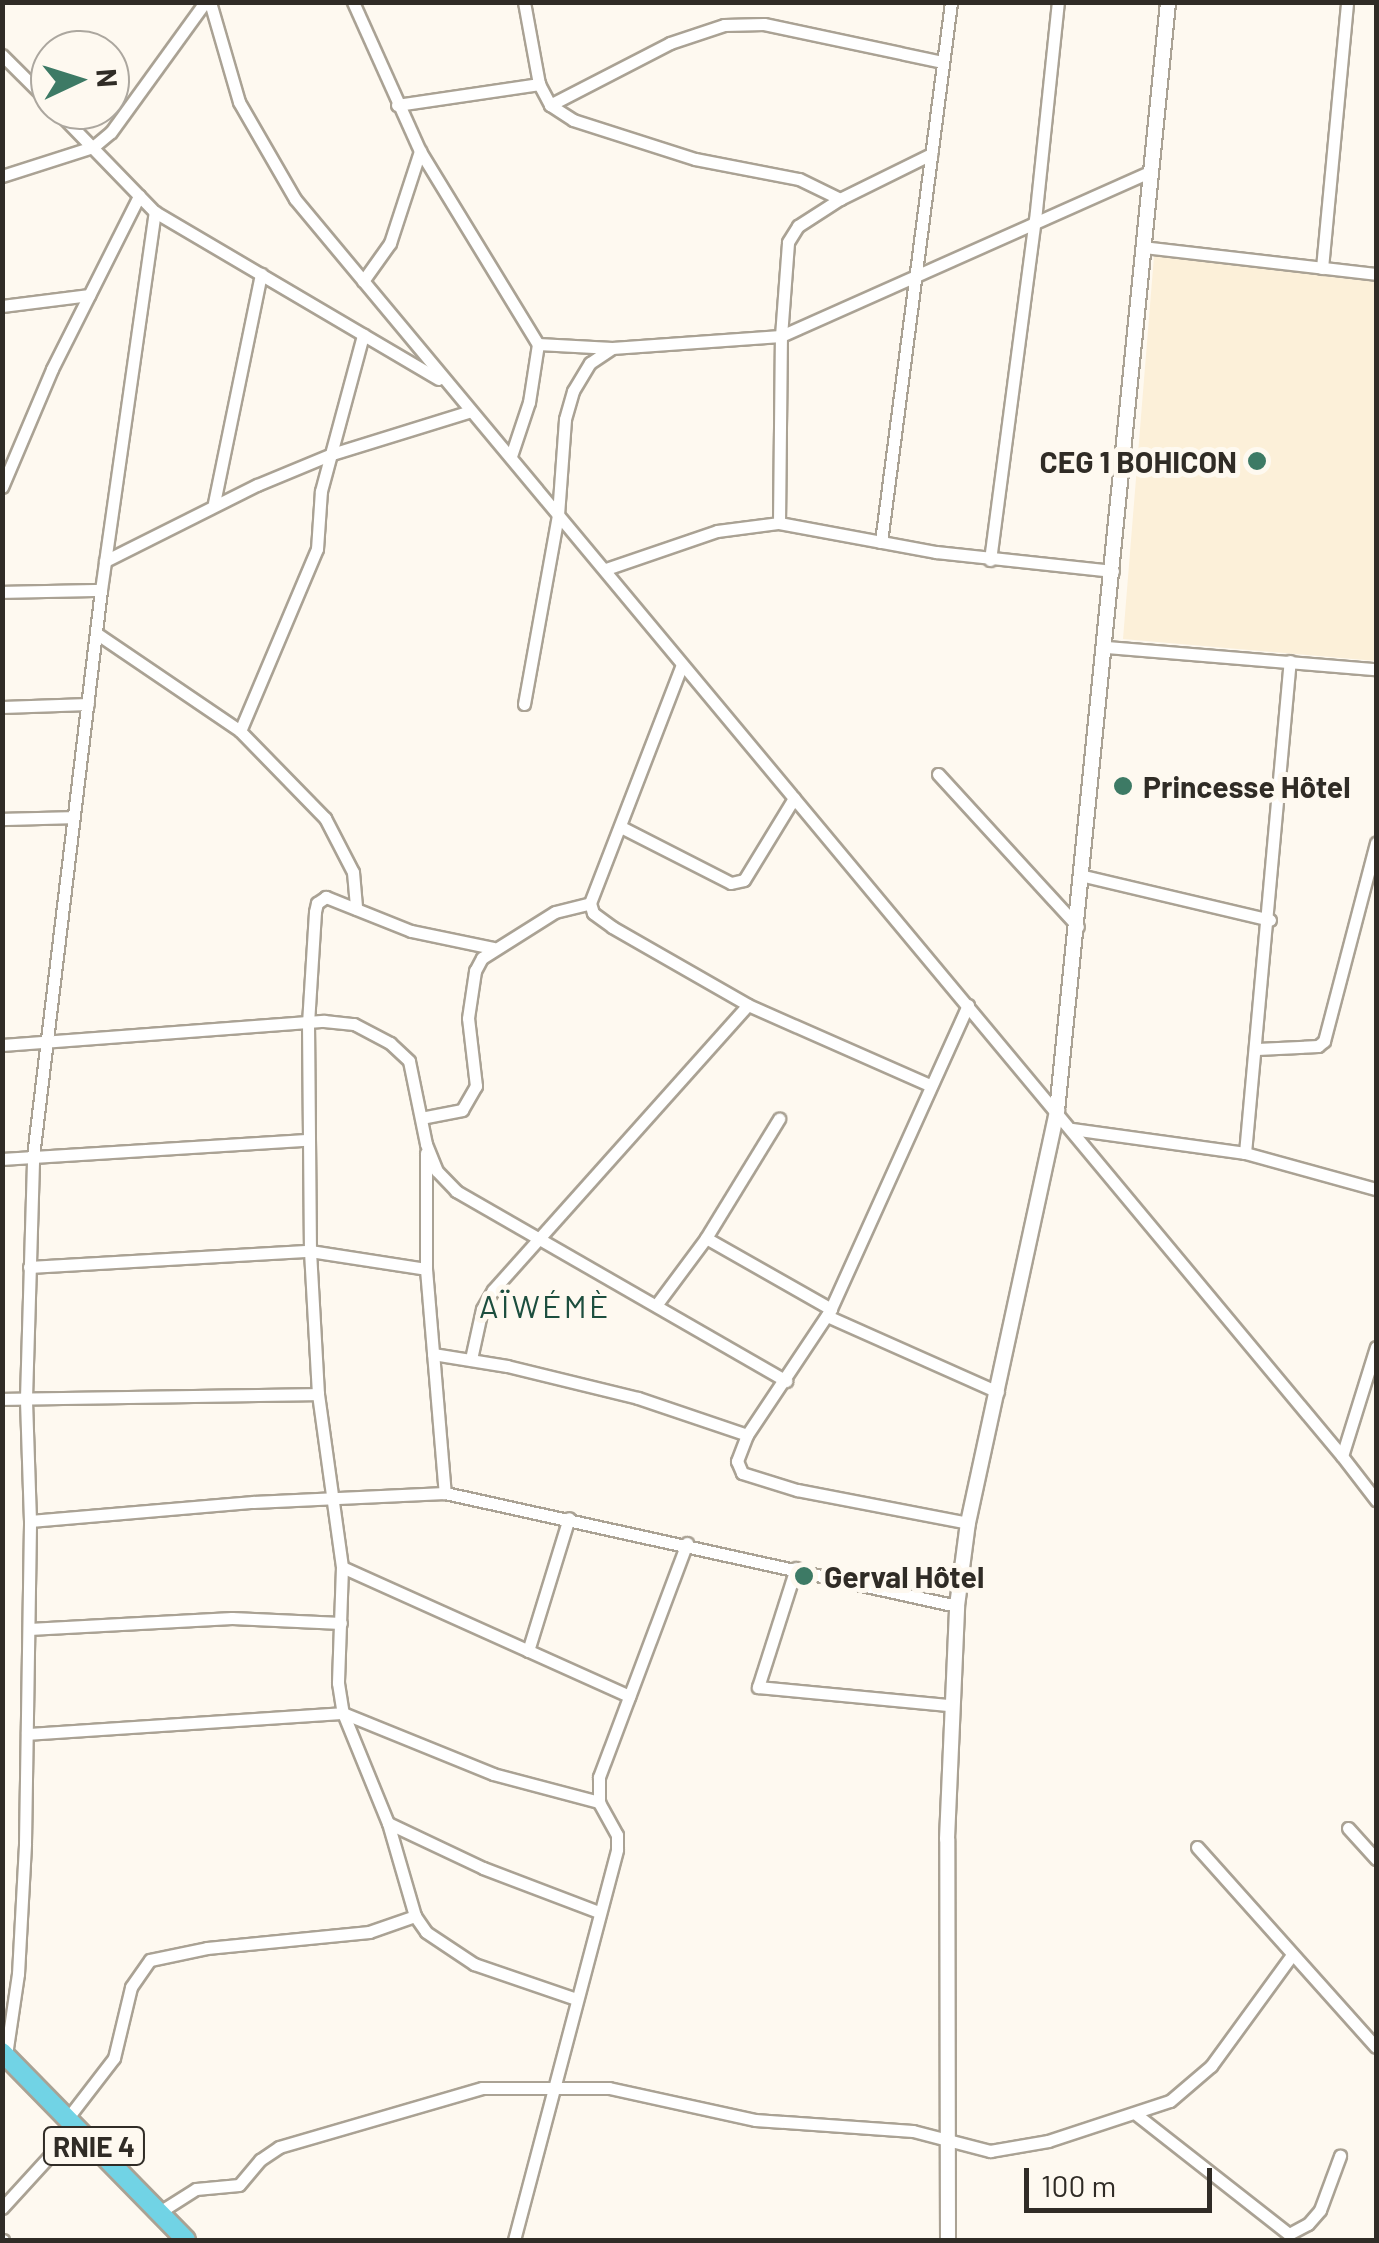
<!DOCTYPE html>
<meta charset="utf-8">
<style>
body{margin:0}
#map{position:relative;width:1379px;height:2243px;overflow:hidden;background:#fef9f0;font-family:Barlow,sans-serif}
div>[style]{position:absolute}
.built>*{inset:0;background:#fcf0d9}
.roads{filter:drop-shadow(2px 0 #aaa294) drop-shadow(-2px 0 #aaa294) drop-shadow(0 2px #aaa294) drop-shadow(0 -2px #aaa294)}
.minor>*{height:11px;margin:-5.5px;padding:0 5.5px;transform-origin:5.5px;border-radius:5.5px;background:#fff}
.tertiary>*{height:14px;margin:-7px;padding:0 7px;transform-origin:7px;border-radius:7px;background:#fff}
.primary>*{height:18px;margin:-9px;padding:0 9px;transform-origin:9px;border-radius:9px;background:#71d3e5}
.dots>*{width:28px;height:28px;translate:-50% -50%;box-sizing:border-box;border:5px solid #fef9f0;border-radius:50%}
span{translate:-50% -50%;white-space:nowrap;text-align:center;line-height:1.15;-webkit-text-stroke:10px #fef9f0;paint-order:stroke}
.shield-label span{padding:2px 8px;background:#fef9f0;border:2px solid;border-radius:8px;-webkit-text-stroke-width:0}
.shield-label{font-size:28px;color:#302c26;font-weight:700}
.poi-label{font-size:30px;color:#302c26;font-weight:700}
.right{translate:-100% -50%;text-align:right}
.left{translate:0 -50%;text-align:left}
.neighbourhood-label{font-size:32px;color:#1c4e3e;letter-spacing:2.5px}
.frame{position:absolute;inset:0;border:5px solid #302c26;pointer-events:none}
.north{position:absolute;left:30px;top:30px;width:100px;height:100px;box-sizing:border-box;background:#fef9f0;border:2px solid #aca79f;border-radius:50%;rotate:86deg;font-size:28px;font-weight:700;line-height:40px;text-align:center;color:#302c26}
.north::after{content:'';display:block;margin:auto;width:35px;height:45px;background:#3d7a65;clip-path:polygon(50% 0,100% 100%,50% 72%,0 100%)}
.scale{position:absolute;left:1024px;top:2168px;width:188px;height:45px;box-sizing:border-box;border:5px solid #302c26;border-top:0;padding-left:12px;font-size:30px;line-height:35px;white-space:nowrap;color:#302c26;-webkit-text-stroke:8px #fef9f0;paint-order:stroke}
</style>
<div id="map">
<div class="built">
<div style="clip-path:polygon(1154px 256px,1376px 282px,1376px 661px,1123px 639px)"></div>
</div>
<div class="roads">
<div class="minor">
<div style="left:210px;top:2px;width:104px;rotate:73.8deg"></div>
<div style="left:239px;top:102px;width:112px;rotate:60deg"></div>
<div style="left:295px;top:199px;width:1636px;rotate:50.21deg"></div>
<div style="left:353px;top:2px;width:163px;rotate:65.8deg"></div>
<div style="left:420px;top:151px;width:226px;rotate:58.6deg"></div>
<div style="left:538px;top:344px;width:59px;rotate:98.8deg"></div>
<div style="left:529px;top:402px;width:57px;rotate:108.4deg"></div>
<div style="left:524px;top:2px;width:83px;rotate:79.6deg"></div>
<div style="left:539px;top:84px;width:24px;rotate:62deg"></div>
<div style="left:550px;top:105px;width:27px;rotate:33deg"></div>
<div style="left:573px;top:120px;width:128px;rotate:17.7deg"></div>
<div style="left:695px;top:159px;width:106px;rotate:10.9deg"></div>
<div style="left:799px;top:179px;width:46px;rotate:26deg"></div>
<div style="left:2px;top:55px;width:68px;rotate:45deg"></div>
<div style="left:397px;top:105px;width:144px;rotate:-8.4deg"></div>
<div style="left:550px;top:105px;width:135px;rotate:-27.3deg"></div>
<div style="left:670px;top:43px;width:57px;rotate:-18.4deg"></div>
<div style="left:724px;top:25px;width:40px;rotate:-1.4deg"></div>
<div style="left:764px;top:24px;width:183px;rotate:12deg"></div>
<div style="left:56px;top:110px;width:142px;rotate:45.9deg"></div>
<div style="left:155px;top:212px;width:329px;rotate:30.5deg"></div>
<div style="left:2px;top:176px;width:96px;rotate:-17.7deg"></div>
<div style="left:93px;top:147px;width:23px;rotate:-40deg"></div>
<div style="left:111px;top:132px;width:160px;rotate:-54.1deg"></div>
<div style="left:1143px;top:247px;width:235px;rotate:6.6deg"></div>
<div style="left:1322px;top:268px;width:267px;rotate:-84.6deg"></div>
<div style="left:363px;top:281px;width:47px;rotate:-54.6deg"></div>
<div style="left:390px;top:243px;width:97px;rotate:-71.9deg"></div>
<div style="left:2px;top:306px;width:88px;rotate:-7.2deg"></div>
<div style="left:538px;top:344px;width:74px;rotate:3.1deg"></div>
<div style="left:612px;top:348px;width:169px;rotate:-4.1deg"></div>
<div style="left:781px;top:336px;width:405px;rotate:-24deg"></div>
<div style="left:2px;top:487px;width:128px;rotate:-67deg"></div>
<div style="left:52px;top:369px;width:194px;rotate:-63.3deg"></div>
<div style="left:214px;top:503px;width:234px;rotate:-78.4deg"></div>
<div style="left:779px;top:523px;width:187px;rotate:-89.4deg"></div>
<div style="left:781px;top:336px;width:94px;rotate:-85.7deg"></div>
<div style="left:788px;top:242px;width:19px;rotate:-58deg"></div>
<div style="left:798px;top:226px;width:50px;rotate:-32.7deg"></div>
<div style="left:840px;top:199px;width:102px;rotate:-26.3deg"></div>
<div style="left:881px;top:542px;width:545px;rotate:-82.61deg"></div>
<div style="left:990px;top:560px;width:343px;rotate:-82.5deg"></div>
<div style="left:1035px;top:220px;width:219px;rotate:-84deg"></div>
<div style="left:105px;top:561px;width:170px;rotate:-26.6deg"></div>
<div style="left:257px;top:485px;width:81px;rotate:-22.5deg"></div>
<div style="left:332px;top:454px;width:145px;rotate:-17.2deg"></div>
<div style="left:606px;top:569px;width:117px;rotate:-18.9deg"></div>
<div style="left:717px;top:531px;width:63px;rotate:-7.4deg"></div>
<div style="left:779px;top:523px;width:160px;rotate:10.5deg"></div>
<div style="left:936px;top:552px;width:178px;rotate:6.1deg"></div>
<div style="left:2px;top:592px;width:99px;rotate:-1.2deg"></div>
<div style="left:96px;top:633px;width:174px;rotate:34.2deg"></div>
<div style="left:240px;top:731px;width:122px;rotate:45.7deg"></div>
<div style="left:325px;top:818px;width:61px;rotate:62.6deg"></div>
<div style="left:353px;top:872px;width:37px;rotate:85deg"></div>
<div style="left:1106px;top:647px;width:271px;rotate:4.7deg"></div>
<div style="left:524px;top:704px;width:192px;rotate:-79.8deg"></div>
<div style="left:558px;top:515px;width:96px;rotate:-85.8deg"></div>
<div style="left:565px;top:419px;width:29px;rotate:-74deg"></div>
<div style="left:573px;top:391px;width:33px;rotate:-59deg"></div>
<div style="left:590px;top:363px;width:27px;rotate:-34deg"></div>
<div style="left:2px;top:707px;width:86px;rotate:-2deg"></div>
<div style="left:240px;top:731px;width:198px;rotate:-67.1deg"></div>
<div style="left:317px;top:549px;width:58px;rotate:-86.1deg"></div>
<div style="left:321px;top:491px;width:162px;rotate:-74.9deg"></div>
<div style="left:938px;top:774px;width:207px;rotate:47.5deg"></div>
<div style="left:2px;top:819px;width:70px;rotate:-1.6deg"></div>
<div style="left:621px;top:827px;width:123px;rotate:27deg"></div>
<div style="left:731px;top:883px;width:13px;rotate:-13deg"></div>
<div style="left:744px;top:880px;width:96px;rotate:-58.6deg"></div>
<div style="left:1084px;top:876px;width:191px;rotate:13.3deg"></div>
<div style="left:590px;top:903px;width:10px;rotate:73deg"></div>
<div style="left:593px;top:913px;width:24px;rotate:36deg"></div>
<div style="left:612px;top:927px;width:157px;rotate:29.8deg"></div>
<div style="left:748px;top:1005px;width:198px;rotate:23.8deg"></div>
<div style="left:590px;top:903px;width:255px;rotate:-68.9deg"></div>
<div style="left:493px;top:948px;width:84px;rotate:-168.3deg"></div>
<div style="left:411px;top:931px;width:92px;rotate:-158.2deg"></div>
<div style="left:326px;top:897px;width:11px;rotate:146deg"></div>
<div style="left:317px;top:903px;width:9px;rotate:103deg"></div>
<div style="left:315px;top:912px;width:111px;rotate:93.6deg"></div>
<div style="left:308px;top:1023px;width:228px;rotate:89.5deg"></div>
<div style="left:310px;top:1251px;width:143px;rotate:86.8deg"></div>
<div style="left:318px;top:1394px;width:175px;rotate:82.1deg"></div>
<div style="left:342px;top:1567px;width:116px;rotate:92deg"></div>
<div style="left:338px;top:1683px;width:30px;rotate:81deg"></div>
<div style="left:343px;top:1713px;width:119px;rotate:67.8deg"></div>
<div style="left:388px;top:1823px;width:97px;rotate:73.8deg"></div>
<div style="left:415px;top:1916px;width:19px;rotate:55deg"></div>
<div style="left:426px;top:1932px;width:58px;rotate:33.7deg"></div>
<div style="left:474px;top:1964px;width:108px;rotate:18.9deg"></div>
<div style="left:968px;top:1005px;width:333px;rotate:114.3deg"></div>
<div style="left:831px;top:1309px;width:151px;rotate:123.7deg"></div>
<div style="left:747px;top:1435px;width:28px;rotate:111deg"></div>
<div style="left:737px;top:1461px;width:13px;rotate:67deg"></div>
<div style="left:742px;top:1473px;width:58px;rotate:17.2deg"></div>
<div style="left:797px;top:1490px;width:174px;rotate:10.9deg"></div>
<div style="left:2px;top:1045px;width:323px;rotate:-4.3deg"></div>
<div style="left:324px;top:1021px;width:30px;rotate:6deg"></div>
<div style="left:354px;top:1024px;width:41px;rotate:27.8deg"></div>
<div style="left:390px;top:1043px;width:26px;rotate:43deg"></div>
<div style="left:409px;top:1061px;width:85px;rotate:78.4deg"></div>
<div style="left:426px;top:1144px;width:29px;rotate:68deg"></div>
<div style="left:437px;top:1171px;width:28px;rotate:46deg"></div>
<div style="left:456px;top:1191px;width:381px;rotate:29.9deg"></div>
<div style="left:1257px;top:1049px;width:61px;rotate:-2.8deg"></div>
<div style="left:1318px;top:1046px;width:8px;rotate:-40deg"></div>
<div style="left:1324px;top:1041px;width:205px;rotate:-75.3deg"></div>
<div style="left:421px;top:1118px;width:42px;rotate:-11deg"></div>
<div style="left:462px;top:1110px;width:28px;rotate:-60deg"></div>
<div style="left:476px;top:1086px;width:68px;rotate:-96.7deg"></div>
<div style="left:468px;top:1018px;width:48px;rotate:-81.5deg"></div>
<div style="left:475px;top:971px;width:15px;rotate:-62deg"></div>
<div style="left:482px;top:958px;width:86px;rotate:-32.2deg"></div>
<div style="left:555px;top:912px;width:36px;rotate:-14deg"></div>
<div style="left:1072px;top:1129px;width:175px;rotate:7.9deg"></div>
<div style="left:1245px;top:1153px;width:136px;rotate:15.4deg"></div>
<div style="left:426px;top:1153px;width:116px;rotate:90deg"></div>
<div style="left:426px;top:1269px;width:225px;rotate:85.2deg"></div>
<div style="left:1245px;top:1153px;width:494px;rotate:-84.8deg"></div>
<div style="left:2px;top:1159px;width:307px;rotate:-3.6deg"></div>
<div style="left:706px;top:1238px;width:140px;rotate:-58.5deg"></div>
<div style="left:29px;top:1267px;width:281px;rotate:-3.3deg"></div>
<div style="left:310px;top:1251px;width:117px;rotate:8.8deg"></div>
<div style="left:657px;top:1304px;width:82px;rotate:-53.4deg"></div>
<div style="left:706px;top:1238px;width:144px;rotate:29.6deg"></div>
<div style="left:827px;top:1316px;width:187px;rotate:24deg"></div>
<div style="left:1376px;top:1347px;width:114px;rotate:107.3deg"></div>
<div style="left:1342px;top:1456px;width:56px;rotate:52.3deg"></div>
<div style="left:433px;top:1354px;width:75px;rotate:9.2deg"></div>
<div style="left:507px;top:1366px;width:135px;rotate:13.7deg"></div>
<div style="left:638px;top:1398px;width:115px;rotate:18.7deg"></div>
<div style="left:471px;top:1359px;width:51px;rotate:-77.6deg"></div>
<div style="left:482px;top:1309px;width:22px;rotate:-60deg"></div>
<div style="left:493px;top:1290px;width:382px;rotate:-48.2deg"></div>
<div style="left:2px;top:1399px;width:316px;rotate:-0.9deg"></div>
<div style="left:30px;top:1521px;width:224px;rotate:-4.9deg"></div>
<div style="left:253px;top:1502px;width:192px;rotate:-2.7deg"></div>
<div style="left:445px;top:1493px;width:524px;rotate:12.45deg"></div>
<div style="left:342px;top:1567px;width:315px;rotate:24.2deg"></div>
<div style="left:796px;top:1568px;width:125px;rotate:107.7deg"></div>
<div style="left:758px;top:1687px;width:193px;rotate:5.4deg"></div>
<div style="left:29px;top:1629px;width:203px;rotate:-3.1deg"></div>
<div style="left:232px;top:1618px;width:109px;rotate:2.6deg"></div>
<div style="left:528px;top:1651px;width:139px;rotate:-72.9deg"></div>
<div style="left:27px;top:1734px;width:317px;rotate:-3.8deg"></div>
<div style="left:343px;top:1713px;width:162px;rotate:22.1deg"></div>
<div style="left:493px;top:1774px;width:110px;rotate:14.8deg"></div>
<div style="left:388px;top:1823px;width:105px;rotate:25.3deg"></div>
<div style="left:483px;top:1868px;width:124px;rotate:20.8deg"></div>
<div style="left:1348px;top:1828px;width:42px;rotate:47.9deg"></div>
<div style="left:1197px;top:1847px;width:268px;rotate:48.2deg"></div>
<div style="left:6px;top:2055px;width:82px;rotate:-81.6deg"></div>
<div style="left:18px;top:1974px;width:131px;rotate:-86.9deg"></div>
<div style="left:25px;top:1843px;width:322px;rotate:-89.1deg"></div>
<div style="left:30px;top:1521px;width:123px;rotate:-91.9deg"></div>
<div style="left:26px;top:1398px;width:242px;rotate:-88.3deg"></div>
<div style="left:33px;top:1156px;width:570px;rotate:-83.15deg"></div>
<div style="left:101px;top:590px;width:382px;rotate:-81.9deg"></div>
<div style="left:1137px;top:2115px;width:193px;rotate:38.1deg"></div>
<div style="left:1289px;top:2234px;width:21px;rotate:-28deg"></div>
<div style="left:1308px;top:2224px;width:18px;rotate:-49deg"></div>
<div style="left:1320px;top:2210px;width:58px;rotate:-69.7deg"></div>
<div style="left:67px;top:2119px;width:77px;rotate:-52.4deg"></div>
<div style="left:114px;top:2058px;width:73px;rotate:-76.5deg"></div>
<div style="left:131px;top:1987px;width:33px;rotate:-55deg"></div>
<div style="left:150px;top:1960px;width:58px;rotate:-11.9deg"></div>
<div style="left:207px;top:1948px;width:163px;rotate:-5.6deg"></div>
<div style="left:369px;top:1932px;width:49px;rotate:-19.2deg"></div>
<div style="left:2px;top:2208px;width:108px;rotate:-47.6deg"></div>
<div style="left:158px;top:2213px;width:45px;rotate:-32.3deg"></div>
<div style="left:196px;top:2189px;width:43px;rotate:-5.3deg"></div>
<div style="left:239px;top:2185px;width:33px;rotate:-50deg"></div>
<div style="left:260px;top:2160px;width:23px;rotate:-34deg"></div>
<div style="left:279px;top:2147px;width:211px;rotate:-16.2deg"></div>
<div style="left:482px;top:2088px;width:127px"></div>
<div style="left:609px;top:2088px;width:149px;rotate:12.4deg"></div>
<div style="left:755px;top:2120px;width:158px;rotate:4deg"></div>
<div style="left:913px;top:2131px;width:80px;rotate:14.6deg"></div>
<div style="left:990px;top:2151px;width:59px;rotate:-9.8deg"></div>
<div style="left:1048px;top:2141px;width:128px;rotate:-18.2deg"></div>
<div style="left:1170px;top:2101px;width:54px;rotate:-40.5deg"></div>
<div style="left:1211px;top:2066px;width:137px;rotate:-53.9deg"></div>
<div style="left:2px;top:2240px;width:1px"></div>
<div style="left:514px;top:2240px;width:404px;rotate:-75.2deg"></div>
<div style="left:617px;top:1849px;width:14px;rotate:-90deg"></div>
<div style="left:617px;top:1835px;width:38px;rotate:-119deg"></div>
<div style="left:599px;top:1802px;width:25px;rotate:-90deg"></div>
<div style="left:599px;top:1777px;width:250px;rotate:-69.4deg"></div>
</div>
<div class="tertiary">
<div style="left:948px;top:2240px;width:401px;rotate:-90.1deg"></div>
<div style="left:947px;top:1839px;width:233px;rotate:-87.5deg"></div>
<div style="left:957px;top:1606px;width:84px;rotate:-82.5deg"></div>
<div style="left:968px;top:1523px;width:422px;rotate:-77.8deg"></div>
<div style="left:1057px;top:1111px;width:1115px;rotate:-84.28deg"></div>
</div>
<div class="primary">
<div style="left:2px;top:2052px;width:263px;rotate:45.6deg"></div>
</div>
</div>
<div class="dots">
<div style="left:1257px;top:461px;background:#3d7a65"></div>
<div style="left:1123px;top:786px;background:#3d7a65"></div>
<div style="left:804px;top:1576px;background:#3d7a65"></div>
</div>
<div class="shield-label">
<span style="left:94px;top:2146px">RNIE 4</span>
</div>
<div class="poi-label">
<span class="right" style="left:1237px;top:461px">CEG 1 BOHICON</span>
<span class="left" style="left:1143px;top:786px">Princesse Hôtel</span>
<span class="left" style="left:824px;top:1576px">Gerval Hôtel</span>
</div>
<div class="neighbourhood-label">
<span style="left:545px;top:1305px">AÏWÉMÈ</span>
</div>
<div class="frame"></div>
<div class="north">N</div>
<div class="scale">100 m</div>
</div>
